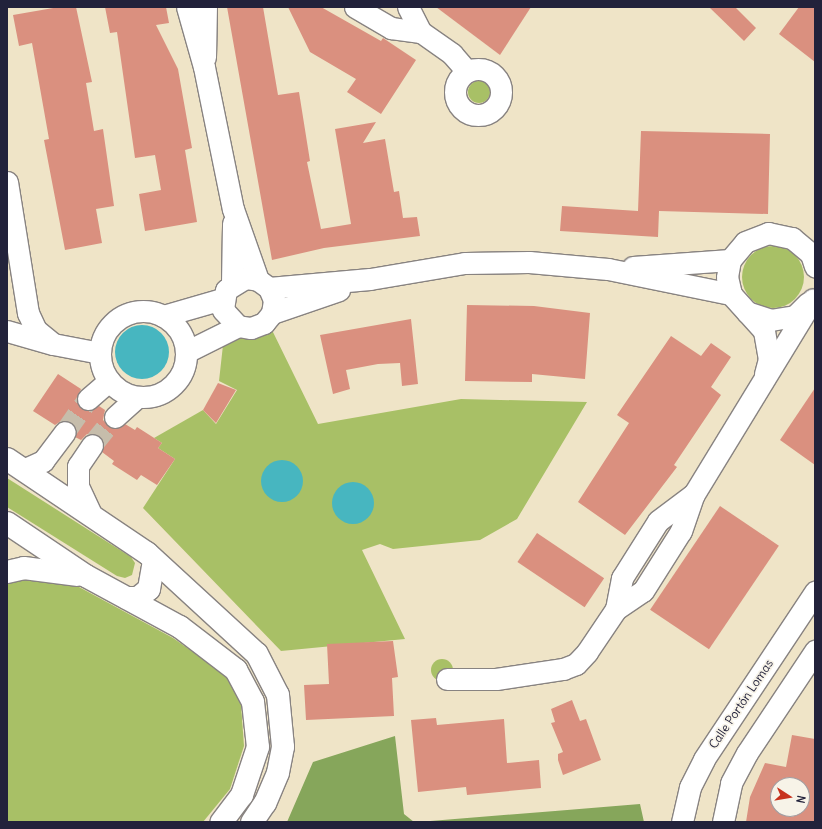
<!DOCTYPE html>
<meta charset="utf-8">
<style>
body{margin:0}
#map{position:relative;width:822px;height:829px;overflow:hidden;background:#efe4c7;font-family:Delius,sans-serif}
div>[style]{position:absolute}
.green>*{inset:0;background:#a8c066}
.round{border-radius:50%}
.forest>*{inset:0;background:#86a65b}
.water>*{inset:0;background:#47b6c0}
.building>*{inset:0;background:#da907f;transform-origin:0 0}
.minor-tunnel>*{height:21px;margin-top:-10.5px;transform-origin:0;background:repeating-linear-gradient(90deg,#c6bdab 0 21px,transparent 0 31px)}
.roads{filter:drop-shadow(1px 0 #888381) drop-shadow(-1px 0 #888381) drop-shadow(0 1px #888381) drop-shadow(0 -1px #888381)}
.minor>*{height:21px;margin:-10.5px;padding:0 10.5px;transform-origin:10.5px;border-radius:10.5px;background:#fff}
.minor>.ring{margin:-10.5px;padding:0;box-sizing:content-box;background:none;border:21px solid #fff;border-radius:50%}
.major>*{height:22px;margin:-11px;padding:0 11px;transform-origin:11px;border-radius:11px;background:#fff}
span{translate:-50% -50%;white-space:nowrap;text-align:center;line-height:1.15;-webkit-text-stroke:3.5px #f7f3e8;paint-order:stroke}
.street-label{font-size:12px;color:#22223b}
.frame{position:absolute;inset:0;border:8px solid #22223b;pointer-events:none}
.north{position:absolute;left:770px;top:777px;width:40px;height:40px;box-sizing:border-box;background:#f7f3e8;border:1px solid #a29fa3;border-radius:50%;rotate:102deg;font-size:11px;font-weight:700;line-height:16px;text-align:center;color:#22223b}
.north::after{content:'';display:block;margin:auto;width:14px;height:18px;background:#c8321e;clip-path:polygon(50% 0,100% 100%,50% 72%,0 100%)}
</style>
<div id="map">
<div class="green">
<div class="round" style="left:468px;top:81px;width:22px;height:22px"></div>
<div class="round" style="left:742px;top:246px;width:62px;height:62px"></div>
<div style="clip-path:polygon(270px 326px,318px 424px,461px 399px,587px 402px,517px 519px,480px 540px,393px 549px,380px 544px,362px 550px,405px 639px,281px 651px,143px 508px,175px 459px,158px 448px,162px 443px,154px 438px,203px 410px,216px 424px,237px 390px,219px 381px,223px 345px)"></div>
<div style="clip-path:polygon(7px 478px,131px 557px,135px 563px,132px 575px,125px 578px,117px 576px,7px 507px)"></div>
<div style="clip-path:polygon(46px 574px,79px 587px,173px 638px,226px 675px,241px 705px,244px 746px,230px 789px,203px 822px,7px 822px,7px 578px)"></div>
<div class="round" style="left:431px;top:659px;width:22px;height:22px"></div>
</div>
<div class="forest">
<div style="clip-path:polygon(395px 736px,404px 814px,414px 822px,287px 822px,313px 762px)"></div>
<div style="clip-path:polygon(640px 804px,644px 822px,418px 822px,555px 811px)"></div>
</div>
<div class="water">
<div class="round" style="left:115px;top:325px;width:54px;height:54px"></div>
<div class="round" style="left:261px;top:460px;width:42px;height:42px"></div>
<div class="round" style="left:332px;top:482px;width:42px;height:42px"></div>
</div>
<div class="building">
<div style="clip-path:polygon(59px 7px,76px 7px,92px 82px,86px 83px,94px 131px,103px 129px,114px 206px,96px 209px,102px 243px,65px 250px,44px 140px,49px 139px,32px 43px,19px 46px,13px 15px)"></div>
<div style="clip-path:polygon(105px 7px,166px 7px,169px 23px,156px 25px,178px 69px,192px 148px,185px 150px,197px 222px,145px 231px,139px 194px,161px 190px,155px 155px,135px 158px,117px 32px,110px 33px)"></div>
<div style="clip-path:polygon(227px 7px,263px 7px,278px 95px,299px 92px,310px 161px,307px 162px,321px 229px,351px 224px,335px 129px,376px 122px,363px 143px,385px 139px,394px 192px,399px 191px,403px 218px,417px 217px,420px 236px,324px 248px,272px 260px)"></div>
<div style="clip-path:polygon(288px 7px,321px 7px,381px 41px,383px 38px,416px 60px,381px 114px,347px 92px,356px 79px,310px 52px)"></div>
<div style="clip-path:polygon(436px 7px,531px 7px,500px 55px)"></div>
<div style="clip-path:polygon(709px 7px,735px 7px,756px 28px,744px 41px)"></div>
<div style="clip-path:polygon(799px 7px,815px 7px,815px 62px,779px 34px)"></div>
<div style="clip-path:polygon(641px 131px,770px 134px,768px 214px,659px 211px,658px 237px,560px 231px,562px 206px,638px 211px)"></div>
<div style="clip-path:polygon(467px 305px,534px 306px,590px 313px,585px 379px,532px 374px,532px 382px,465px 381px)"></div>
<div style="clip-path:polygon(411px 319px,418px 384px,402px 386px,400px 363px,378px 364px,346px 370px,350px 389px,333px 394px,320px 335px)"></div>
<div style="clip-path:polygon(671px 336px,701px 356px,711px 343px,731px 357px,711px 387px,721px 395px,674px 465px,677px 467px,625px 535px,578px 502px,629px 423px,617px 415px)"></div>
<div style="clip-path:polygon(58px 374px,81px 389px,76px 401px,84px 410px,99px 406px,105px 410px,103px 420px,111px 428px,125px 424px,135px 430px,137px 427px,162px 443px,158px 448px,175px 459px,157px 485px,141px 475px,137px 480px,112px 464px,114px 461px,102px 452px,104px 445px,98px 435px,87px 434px,81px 440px,75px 437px,76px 428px,72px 422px,61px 421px,55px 425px,33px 411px)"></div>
<div style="clip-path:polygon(218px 383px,236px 390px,216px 423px,203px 410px)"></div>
<div style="clip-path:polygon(815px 388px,815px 465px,780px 440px)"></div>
<div style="left:720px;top:506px;width:71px;height:125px;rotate:34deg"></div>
<div style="left:537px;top:533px;width:81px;height:35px;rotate:34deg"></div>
<div style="clip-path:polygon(393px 641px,398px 677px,392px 678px,394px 716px,306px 720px,304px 685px,329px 684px,327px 644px)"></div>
<div style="clip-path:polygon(572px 700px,580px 721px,586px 719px,601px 760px,563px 775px,558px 760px,558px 754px,563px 752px,551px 723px,555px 722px,551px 709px)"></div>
<div style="clip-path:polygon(436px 718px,437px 725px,504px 719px,507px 763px,539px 760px,541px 788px,467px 795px,466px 787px,418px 792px,411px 720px)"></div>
<div style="clip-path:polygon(evenodd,792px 735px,815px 739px,815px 822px,746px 822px,750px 797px,765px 763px,786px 767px,792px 735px,778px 785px,802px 785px,802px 809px,778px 809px,778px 785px)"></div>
</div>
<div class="minor-tunnel">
<div style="left:65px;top:432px;width:40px;rotate:-55.1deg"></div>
<div style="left:92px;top:445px;width:36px;rotate:-51deg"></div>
</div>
<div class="roads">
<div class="minor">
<div style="left:187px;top:7px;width:62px;rotate:74.2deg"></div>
<div style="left:204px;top:67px;width:145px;rotate:78.5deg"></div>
<div style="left:233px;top:209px;width:75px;rotate:70.6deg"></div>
<div style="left:355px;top:7px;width:42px;rotate:30.3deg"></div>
<div style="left:391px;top:28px;width:30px;rotate:8deg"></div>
<div style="left:408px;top:7px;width:28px;rotate:63deg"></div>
<div style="left:421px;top:32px;width:38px;rotate:35deg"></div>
<div style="left:452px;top:54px;width:23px;rotate:49deg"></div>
<div style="left:205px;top:57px;width:50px;rotate:-88.9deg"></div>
<div class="ring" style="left:455px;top:69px;width:25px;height:25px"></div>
<div style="left:7px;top:182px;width:133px;rotate:80.9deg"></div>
<div style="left:28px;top:313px;width:19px;rotate:65deg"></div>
<div style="left:36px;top:330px;width:22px;rotate:39deg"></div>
<div style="left:53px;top:344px;width:48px;rotate:10.8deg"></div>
<div style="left:633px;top:267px;width:97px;rotate:-4.1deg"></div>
<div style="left:232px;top:283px;width:60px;rotate:-89deg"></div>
<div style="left:269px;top:288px;width:101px;rotate:-5.1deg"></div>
<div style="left:370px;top:279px;width:96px;rotate:-9.6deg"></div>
<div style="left:465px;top:263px;width:64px;rotate:-0.9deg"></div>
<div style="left:529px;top:262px;width:79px;rotate:5.1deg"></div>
<div style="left:608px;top:269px;width:126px;rotate:11.5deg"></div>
<div style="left:808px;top:303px;width:18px;rotate:135deg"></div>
<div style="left:795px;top:316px;width:24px;rotate:171deg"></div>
<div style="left:771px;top:320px;width:25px;rotate:-162deg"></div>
<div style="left:747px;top:312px;width:24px;rotate:-132deg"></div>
<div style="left:731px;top:294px;width:17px;rotate:-103deg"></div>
<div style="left:727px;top:277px;width:17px;rotate:-80deg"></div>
<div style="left:730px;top:260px;width:23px;rotate:-50deg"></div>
<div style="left:745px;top:242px;width:25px;rotate:-21deg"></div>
<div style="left:768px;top:233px;width:25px;rotate:12deg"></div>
<div style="left:792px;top:238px;width:25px;rotate:40deg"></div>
<div style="left:811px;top:254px;width:13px;rotate:72deg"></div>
<div class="ring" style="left:100px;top:311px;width:65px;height:65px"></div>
<div style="left:747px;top:312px;width:25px;rotate:48deg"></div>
<div style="left:764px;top:331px;width:28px;rotate:80deg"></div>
<div style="left:769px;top:359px;width:16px;rotate:105deg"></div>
<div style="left:272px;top:313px;width:71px;rotate:-18.9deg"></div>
<div style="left:163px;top:316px;width:61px;rotate:-16.1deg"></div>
<div style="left:7px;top:331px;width:47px;rotate:16.1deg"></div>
<div style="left:186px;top:352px;width:58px;rotate:-26.6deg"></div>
<div style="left:238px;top:326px;width:13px;rotate:9deg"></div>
<div style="left:251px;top:328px;width:14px;rotate:-21deg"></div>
<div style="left:264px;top:323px;width:13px;rotate:-51deg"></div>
<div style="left:272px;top:313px;width:13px;rotate:-81deg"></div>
<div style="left:274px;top:300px;width:13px;rotate:-113deg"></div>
<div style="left:269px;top:288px;width:14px;rotate:-144deg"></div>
<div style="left:258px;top:280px;width:13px;rotate:-171deg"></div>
<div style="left:245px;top:278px;width:22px;rotate:148deg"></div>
<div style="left:226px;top:290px;width:20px;rotate:99deg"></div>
<div style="left:223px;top:310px;width:22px;rotate:47deg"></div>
<div style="left:88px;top:399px;width:28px;rotate:-41deg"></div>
<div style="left:115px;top:417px;width:30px;rotate:-42deg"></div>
<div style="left:25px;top:469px;width:20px;rotate:-24deg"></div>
<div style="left:43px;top:461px;width:36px;rotate:-53deg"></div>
<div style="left:90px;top:512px;width:29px;rotate:-115deg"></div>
<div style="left:78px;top:486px;width:20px;rotate:-90deg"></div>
<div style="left:78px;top:466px;width:25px;rotate:-56deg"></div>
<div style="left:616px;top:609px;width:32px;rotate:-79deg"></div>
<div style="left:622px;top:578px;width:67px;rotate:-57.7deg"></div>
<div style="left:658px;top:521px;width:45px;rotate:-36.9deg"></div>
<div style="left:447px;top:679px;width:49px"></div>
<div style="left:496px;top:679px;width:68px;rotate:-8.5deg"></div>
<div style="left:563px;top:669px;width:14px;rotate:-21deg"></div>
<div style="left:576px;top:664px;width:16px;rotate:-47deg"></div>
<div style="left:587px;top:652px;width:52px;rotate:-56deg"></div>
<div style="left:616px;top:609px;width:32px;rotate:-34deg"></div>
<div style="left:643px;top:591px;width:71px;rotate:-57.7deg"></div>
<div style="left:681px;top:531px;width:39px;rotate:-71deg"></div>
<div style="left:694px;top:494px;width:228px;rotate:-58.6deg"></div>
<div style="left:682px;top:822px;width:36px;rotate:-77deg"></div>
<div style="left:690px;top:787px;width:31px;rotate:-63deg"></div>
<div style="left:704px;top:759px;width:201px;rotate:-56.4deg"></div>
<div style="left:723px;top:822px;width:40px;rotate:-78deg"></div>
<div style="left:731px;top:783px;width:34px;rotate:-62deg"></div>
<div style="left:747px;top:753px;width:123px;rotate:-56.3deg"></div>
</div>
<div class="major">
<div style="left:7px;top:459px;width:169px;rotate:33.9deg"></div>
<div style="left:147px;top:553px;width:149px;rotate:42.6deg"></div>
<div style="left:257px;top:654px;width:46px;rotate:62.9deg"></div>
<div style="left:278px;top:695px;width:52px;rotate:84.5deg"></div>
<div style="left:283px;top:747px;width:26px;rotate:101deg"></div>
<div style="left:278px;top:773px;width:33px;rotate:113deg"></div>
<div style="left:265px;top:803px;width:23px;rotate:124deg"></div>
<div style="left:7px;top:523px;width:95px;rotate:33.9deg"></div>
<div style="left:86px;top:576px;width:107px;rotate:28.5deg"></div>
<div style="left:180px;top:627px;width:71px;rotate:37.5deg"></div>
<div style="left:236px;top:670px;width:36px;rotate:62deg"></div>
<div style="left:253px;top:702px;width:45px;rotate:83.7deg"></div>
<div style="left:258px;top:747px;width:51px;rotate:108.4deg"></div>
<div style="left:242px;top:795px;width:34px;rotate:127deg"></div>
<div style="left:7px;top:572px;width:17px;rotate:-13deg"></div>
<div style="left:24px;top:568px;width:53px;rotate:7.5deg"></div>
<div style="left:127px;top:598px;width:11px"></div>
<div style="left:138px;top:598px;width:14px;rotate:-39deg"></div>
<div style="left:149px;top:589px;width:27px;rotate:-80deg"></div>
</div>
</div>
<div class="street-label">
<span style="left:741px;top:704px;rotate:-56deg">Calle Portón Lomas</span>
</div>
<div class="frame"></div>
<div class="north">N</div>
</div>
